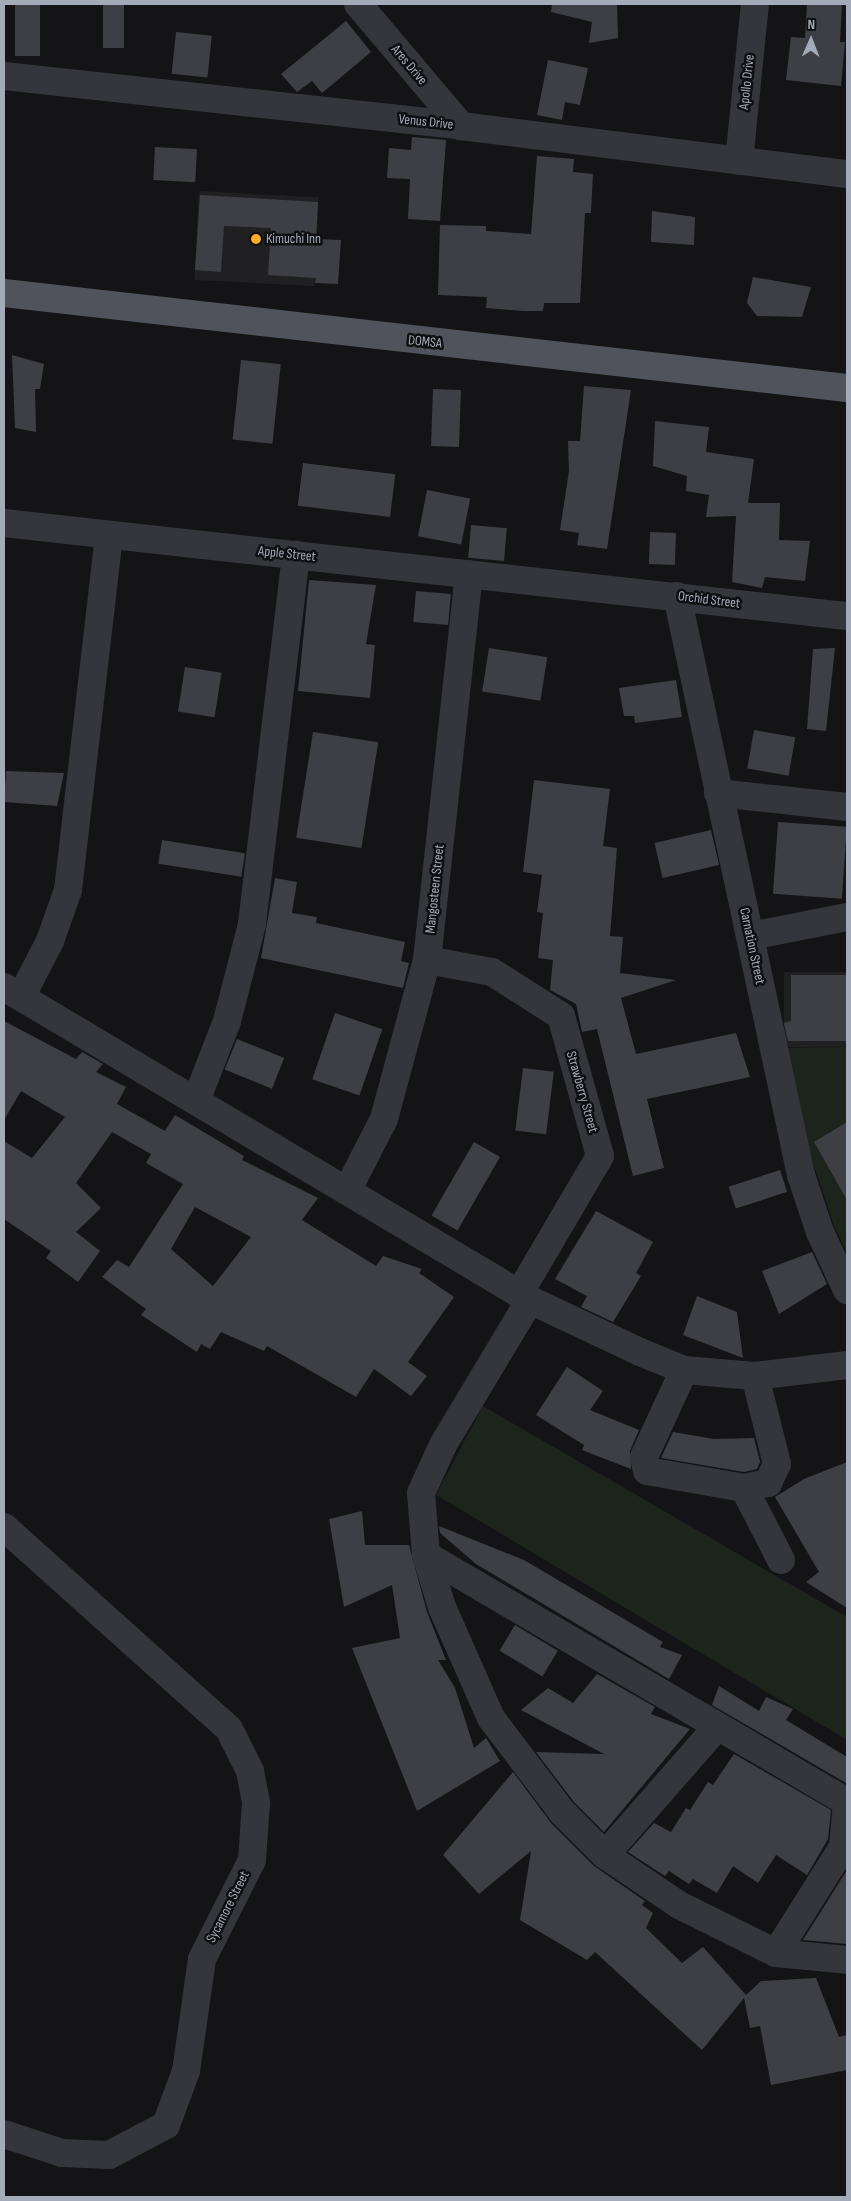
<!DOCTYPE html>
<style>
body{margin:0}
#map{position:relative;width:851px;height:2201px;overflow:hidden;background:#141416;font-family:"Sofia Sans Condensed",sans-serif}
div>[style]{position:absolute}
.built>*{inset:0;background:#202023;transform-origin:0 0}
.green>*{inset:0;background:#1c241c}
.building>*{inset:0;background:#3e3f44;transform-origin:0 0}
.minor>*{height:28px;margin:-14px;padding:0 14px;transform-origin:14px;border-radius:14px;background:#34363b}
.major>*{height:28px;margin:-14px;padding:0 14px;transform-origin:14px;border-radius:14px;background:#50535b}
.dots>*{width:14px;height:14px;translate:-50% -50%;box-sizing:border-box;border:2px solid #0f0f11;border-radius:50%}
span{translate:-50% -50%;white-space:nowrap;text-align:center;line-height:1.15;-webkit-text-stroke:5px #0f0f11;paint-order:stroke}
.street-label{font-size:14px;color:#a4abb8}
.poi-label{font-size:14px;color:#a4abb8}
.left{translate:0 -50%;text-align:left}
.frame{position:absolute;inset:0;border:5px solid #a4abb8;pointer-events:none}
.north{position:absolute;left:786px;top:15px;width:50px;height:50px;-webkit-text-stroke:4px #0f0f11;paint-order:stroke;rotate:1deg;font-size:14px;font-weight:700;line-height:20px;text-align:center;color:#a4abb8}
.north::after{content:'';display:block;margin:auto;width:18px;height:22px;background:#a4abb8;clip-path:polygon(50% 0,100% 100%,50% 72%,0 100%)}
</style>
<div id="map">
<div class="built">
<div style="left:199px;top:191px;width:120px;height:89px;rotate:3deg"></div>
<div style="left:847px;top:972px;width:75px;height:63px;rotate:90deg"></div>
</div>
<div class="green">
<div style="clip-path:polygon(847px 1047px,847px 1253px,834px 1226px,805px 1138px,784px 1048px)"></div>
<div style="clip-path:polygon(483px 1406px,847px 1617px,847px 1740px,436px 1495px)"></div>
</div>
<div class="building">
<div style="left:15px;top:4px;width:25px;height:52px"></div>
<div style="left:103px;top:4px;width:21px;height:44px"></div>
<div style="clip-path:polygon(552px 4px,617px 4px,618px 38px,589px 43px,592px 22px,551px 12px)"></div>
<div style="clip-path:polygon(807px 4px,842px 4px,840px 42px,845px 42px,841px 86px,786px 80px,791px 37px,805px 38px)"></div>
<div style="clip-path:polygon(346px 21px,371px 52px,322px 93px,312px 81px,297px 92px,281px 74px)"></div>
<div style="left:176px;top:32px;width:36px;height:42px;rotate:6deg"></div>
<div style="clip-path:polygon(548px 60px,588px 68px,580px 105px,565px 102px,562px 120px,537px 115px)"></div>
<div style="clip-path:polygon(412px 137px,446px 140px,440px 221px,408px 219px,410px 179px,387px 178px,389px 148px,411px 150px)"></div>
<div style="left:155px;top:147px;width:42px;height:33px;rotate:3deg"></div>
<div style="clip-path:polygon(537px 156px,574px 159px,573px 172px,593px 174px,591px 213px,585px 213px,580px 303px,544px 303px,543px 311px,523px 311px,486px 308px,487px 297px,438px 295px,440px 225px,486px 226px,486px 231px,531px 234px)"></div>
<div style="clip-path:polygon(200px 195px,318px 202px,316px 239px,341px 240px,338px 284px,315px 283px,316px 278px,268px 275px,271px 228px,224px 226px,221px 272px,195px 270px)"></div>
<div style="clip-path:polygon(652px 211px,695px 217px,694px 245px,651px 242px)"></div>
<div style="clip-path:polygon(753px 277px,811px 287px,802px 317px,757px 316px,747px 303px)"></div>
<div style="clip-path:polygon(12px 355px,44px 364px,40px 389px,35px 389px,36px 432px,15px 428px)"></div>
<div style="left:241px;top:360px;width:40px;height:80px;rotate:6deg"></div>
<div style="clip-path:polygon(584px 386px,631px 390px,607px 549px,577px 545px,579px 533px,560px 530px,569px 471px,568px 441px,580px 441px)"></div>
<div style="left:433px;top:389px;width:28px;height:57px;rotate:2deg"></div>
<div style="clip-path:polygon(655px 421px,709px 427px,706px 452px,754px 459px,748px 503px,780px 503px,779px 540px,810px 541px,805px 581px,765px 577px,762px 588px,732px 582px,736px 516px,706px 517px,709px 495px,686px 491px,687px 476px,653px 466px)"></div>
<div style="left:303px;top:463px;width:93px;height:43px;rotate:7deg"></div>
<div style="left:427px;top:490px;width:44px;height:47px;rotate:11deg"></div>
<div style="left:471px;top:525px;width:36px;height:33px;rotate:5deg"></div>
<div style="left:650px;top:532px;width:26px;height:32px;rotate:2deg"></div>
<div style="clip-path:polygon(309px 580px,376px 585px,366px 644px,375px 645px,370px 698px,298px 691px)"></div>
<div style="left:416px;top:591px;width:35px;height:31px;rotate:5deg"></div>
<div style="left:489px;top:648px;width:59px;height:44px;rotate:9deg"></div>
<div style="clip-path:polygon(835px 648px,826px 731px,807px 729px,813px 649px)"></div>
<div style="left:185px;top:667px;width:37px;height:45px;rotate:9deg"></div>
<div style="clip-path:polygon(676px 680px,682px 717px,635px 723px,634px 716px,624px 716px,619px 688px)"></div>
<div style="left:754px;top:730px;width:42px;height:39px;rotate:10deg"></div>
<div style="left:313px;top:732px;width:66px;height:107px;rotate:9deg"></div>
<div style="clip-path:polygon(6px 771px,64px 773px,57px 806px,4px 802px)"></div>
<div style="clip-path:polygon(534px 780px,610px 789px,603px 846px,617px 848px,610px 936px,623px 937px,620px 973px,676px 980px,621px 998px,636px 1054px,736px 1033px,750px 1077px,647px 1099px,664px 1168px,633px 1176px,597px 1029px,582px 1032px,576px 1004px,550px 990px,553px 960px,538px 958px,543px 913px,537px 912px,542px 875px,523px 872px)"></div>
<div style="left:778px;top:822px;width:69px;height:72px;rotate:4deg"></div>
<div style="left:711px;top:830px;width:36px;height:58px;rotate:77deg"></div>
<div style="left:162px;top:840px;width:84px;height:24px;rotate:9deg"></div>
<div style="clip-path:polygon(275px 878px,297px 882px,292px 913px,317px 917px,316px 923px,405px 942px,401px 961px,409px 963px,403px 988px,261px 958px)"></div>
<div style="clip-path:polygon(791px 975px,847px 975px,847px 1041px,788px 1041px,784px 1023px,791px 1021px)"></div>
<div style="left:335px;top:1013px;width:50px;height:70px;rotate:19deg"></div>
<div style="clip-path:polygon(evenodd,4px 1021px,76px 1059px,82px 1052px,103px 1064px,96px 1072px,126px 1087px,117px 1104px,165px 1131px,175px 1115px,244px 1156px,242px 1160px,318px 1198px,302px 1220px,376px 1266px,383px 1256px,422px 1269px,419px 1273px,454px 1297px,408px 1362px,427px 1376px,411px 1396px,374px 1369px,356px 1397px,267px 1346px,264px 1351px,221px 1332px,210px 1349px,201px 1344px,197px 1352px,141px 1315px,146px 1309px,102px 1277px,117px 1260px,129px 1267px,183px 1184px,146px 1163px,151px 1154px,112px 1132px,76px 1183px,101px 1208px,76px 1232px,100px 1251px,78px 1282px,46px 1258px,51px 1251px,4px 1219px,4px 1141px,32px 1158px,65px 1117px,21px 1091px,4px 1120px,4px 1021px,195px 1207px,251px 1237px,213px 1286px,171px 1249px,195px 1207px)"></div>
<div style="left:237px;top:1039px;width:51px;height:33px;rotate:22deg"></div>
<div style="left:523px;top:1068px;width:31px;height:63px;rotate:7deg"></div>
<div style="clip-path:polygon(847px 1122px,847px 1200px,814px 1142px)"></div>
<div style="left:474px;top:1142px;width:30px;height:85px;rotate:30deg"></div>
<div style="left:780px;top:1170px;width:23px;height:54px;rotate:72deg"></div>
<div style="clip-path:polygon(596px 1211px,653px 1242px,636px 1273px,641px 1276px,613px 1322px,581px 1307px,587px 1296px,555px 1279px)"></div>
<div style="clip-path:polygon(812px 1252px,827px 1284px,779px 1314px,762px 1271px)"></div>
<div style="clip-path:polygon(697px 1296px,737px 1312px,743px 1358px,683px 1335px)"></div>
<div style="clip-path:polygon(567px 1367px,603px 1391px,590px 1410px,639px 1430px,630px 1451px,631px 1469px,582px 1450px,584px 1445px,536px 1415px)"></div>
<div style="clip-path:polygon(673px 1432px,714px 1439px,754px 1438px,760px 1462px,757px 1469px,744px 1472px,661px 1458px)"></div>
<div style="clip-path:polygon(847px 1462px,847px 1608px,806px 1582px,819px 1572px,775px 1497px,804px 1479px)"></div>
<div style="clip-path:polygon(362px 1511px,365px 1545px,409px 1545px,427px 1612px,446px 1660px,438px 1660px,455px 1688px,474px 1748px,486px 1738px,500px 1761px,417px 1811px,352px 1648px,400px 1638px,392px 1585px,344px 1607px,329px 1519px)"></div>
<div style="clip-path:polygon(439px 1526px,524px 1560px,663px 1642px,660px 1647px,682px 1655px,669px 1679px,476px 1564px,440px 1533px)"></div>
<div style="left:515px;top:1625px;width:50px;height:30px;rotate:31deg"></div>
<div style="clip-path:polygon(597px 1674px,655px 1707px,651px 1714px,690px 1729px,604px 1832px,574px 1802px,536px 1752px,604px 1754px,521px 1710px,548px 1688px,573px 1703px)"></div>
<div style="clip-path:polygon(719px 1686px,759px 1711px,766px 1697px,793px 1709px,786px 1720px,847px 1757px,846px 1783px,712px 1705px)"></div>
<div style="clip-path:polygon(734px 1754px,831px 1810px,828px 1839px,807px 1875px,776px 1855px,758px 1883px,733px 1866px,717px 1893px,693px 1879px,689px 1884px,669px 1871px,665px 1876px,628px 1852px,654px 1823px,671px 1832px,686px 1808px,690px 1810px,708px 1782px,713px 1785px)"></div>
<div style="clip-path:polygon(513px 1772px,551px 1823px,594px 1866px,645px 1901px,642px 1905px,653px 1913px,646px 1928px,682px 1963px,703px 1947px,746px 1995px,761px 1981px,816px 1978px,839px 2037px,847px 2035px,847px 2070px,771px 2085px,760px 2026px,750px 2028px,744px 1998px,702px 2050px,595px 1952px,587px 1960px,520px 1920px,531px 1851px,479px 1894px,443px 1855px)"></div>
<div style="clip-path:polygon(847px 1870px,847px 1944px,803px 1940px)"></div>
</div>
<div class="minor">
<div style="left:358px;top:4px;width:160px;rotate:49.8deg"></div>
<div style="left:4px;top:76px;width:460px;rotate:6.2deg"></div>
<div style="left:461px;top:126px;width:389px;rotate:7.1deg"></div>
<div style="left:739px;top:161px;width:158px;rotate:-84.2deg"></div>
<div style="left:4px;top:523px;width:848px;rotate:6.3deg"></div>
<div style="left:677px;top:596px;width:592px;rotate:77.91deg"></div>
<div style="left:801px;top:1175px;width:60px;rotate:71.6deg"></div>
<div style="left:820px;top:1232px;width:64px;rotate:65deg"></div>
<div style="left:718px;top:793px;width:130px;rotate:6.2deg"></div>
<div style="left:750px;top:936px;width:99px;rotate:-11.1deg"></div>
<div style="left:427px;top:960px;width:66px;rotate:10.5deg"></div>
<div style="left:492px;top:972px;width:82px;rotate:32.5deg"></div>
<div style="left:561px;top:1016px;width:145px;rotate:74.4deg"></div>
<div style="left:600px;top:1156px;width:160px;rotate:120.4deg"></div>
<div style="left:4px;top:987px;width:612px;rotate:30.76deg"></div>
<div style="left:530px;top:1300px;width:122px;rotate:25.3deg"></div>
<div style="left:640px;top:1352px;width:48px;rotate:22.2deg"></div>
<div style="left:684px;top:1370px;width:71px;rotate:4.8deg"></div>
<div style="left:755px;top:1376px;width:93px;rotate:-6.8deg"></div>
<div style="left:21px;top:997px;width:63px;rotate:-62.6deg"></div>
<div style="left:50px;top:941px;width:54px;rotate:-70.6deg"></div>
<div style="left:68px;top:890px;width:357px;rotate:-83.4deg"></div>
<div style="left:196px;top:1101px;width:86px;rotate:-68.8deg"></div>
<div style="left:227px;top:1021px;width:100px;rotate:-75.5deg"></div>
<div style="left:252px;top:924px;width:372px;rotate:-83.2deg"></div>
<div style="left:347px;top:1191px;width:81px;rotate:-62.8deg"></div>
<div style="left:384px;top:1119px;width:165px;rotate:-74.9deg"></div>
<div style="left:427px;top:960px;width:388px;rotate:-83.8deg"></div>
<div style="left:530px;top:1300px;width:169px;rotate:121deg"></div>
<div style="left:443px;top:1445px;width:53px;rotate:114.6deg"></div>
<div style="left:421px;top:1493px;width:62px;rotate:85.4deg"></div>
<div style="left:426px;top:1555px;width:54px;rotate:72.9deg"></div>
<div style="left:442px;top:1607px;width:121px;rotate:66.2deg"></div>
<div style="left:491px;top:1718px;width:118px;rotate:52.9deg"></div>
<div style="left:562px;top:1812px;width:61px;rotate:45deg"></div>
<div style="left:605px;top:1855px;width:89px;rotate:34deg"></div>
<div style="left:679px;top:1905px;width:108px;rotate:26.3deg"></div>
<div style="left:776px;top:1953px;width:71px;rotate:5.6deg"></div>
<div style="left:684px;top:1370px;width:96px;rotate:114.7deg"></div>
<div style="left:644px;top:1457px;width:14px;rotate:78deg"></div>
<div style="left:647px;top:1471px;width:98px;rotate:9.9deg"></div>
<div style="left:744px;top:1488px;width:25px;rotate:-12deg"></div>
<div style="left:768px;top:1483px;width:21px;rotate:-65deg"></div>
<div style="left:777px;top:1464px;width:91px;rotate:-104deg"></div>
<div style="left:744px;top:1488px;width:81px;rotate:62.8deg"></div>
<div style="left:4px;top:1527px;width:302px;rotate:41.9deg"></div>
<div style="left:229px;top:1729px;width:47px;rotate:63.4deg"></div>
<div style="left:250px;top:1771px;width:33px;rotate:79deg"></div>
<div style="left:256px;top:1803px;width:57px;rotate:94deg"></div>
<div style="left:252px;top:1860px;width:111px;rotate:116.8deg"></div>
<div style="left:202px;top:1959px;width:113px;rotate:98.1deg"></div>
<div style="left:186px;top:2071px;width:58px;rotate:110.3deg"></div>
<div style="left:166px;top:2125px;width:64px;rotate:152.2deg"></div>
<div style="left:109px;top:2155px;width:47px;rotate:-177.6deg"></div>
<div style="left:62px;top:2153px;width:61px;rotate:-161.9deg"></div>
<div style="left:426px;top:1555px;width:488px;rotate:30.4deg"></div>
<div style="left:847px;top:1802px;width:45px;rotate:95.1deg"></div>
<div style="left:843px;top:1847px;width:125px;rotate:122.3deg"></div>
<div style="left:605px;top:1855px;width:169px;rotate:-48.8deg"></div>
</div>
<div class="major">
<div style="left:4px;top:293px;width:848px;rotate:6.43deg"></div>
</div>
<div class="dots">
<div style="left:256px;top:239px;background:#ffae23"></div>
</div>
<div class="street-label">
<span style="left:409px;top:65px;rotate:50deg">Ares Drive</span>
<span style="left:747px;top:82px;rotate:-84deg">Apollo Drive</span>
<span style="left:426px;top:122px;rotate:6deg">Venus Drive</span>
<span style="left:425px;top:342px;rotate:6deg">DOMSA</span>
<span style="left:287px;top:554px;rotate:6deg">Apple Street</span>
<span style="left:709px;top:600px;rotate:7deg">Orchid Street</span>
<span style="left:435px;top:889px;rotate:-84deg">Mangosteen Street</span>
<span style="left:752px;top:946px;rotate:78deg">Carnation Street</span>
<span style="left:582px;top:1092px;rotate:74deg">Strawberry Street</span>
<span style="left:228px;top:1907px;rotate:-63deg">Sycamore Street</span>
</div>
<div class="poi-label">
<span class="left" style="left:266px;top:239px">Kimuchi Inn</span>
</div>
<div class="frame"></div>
<div class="north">N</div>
</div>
